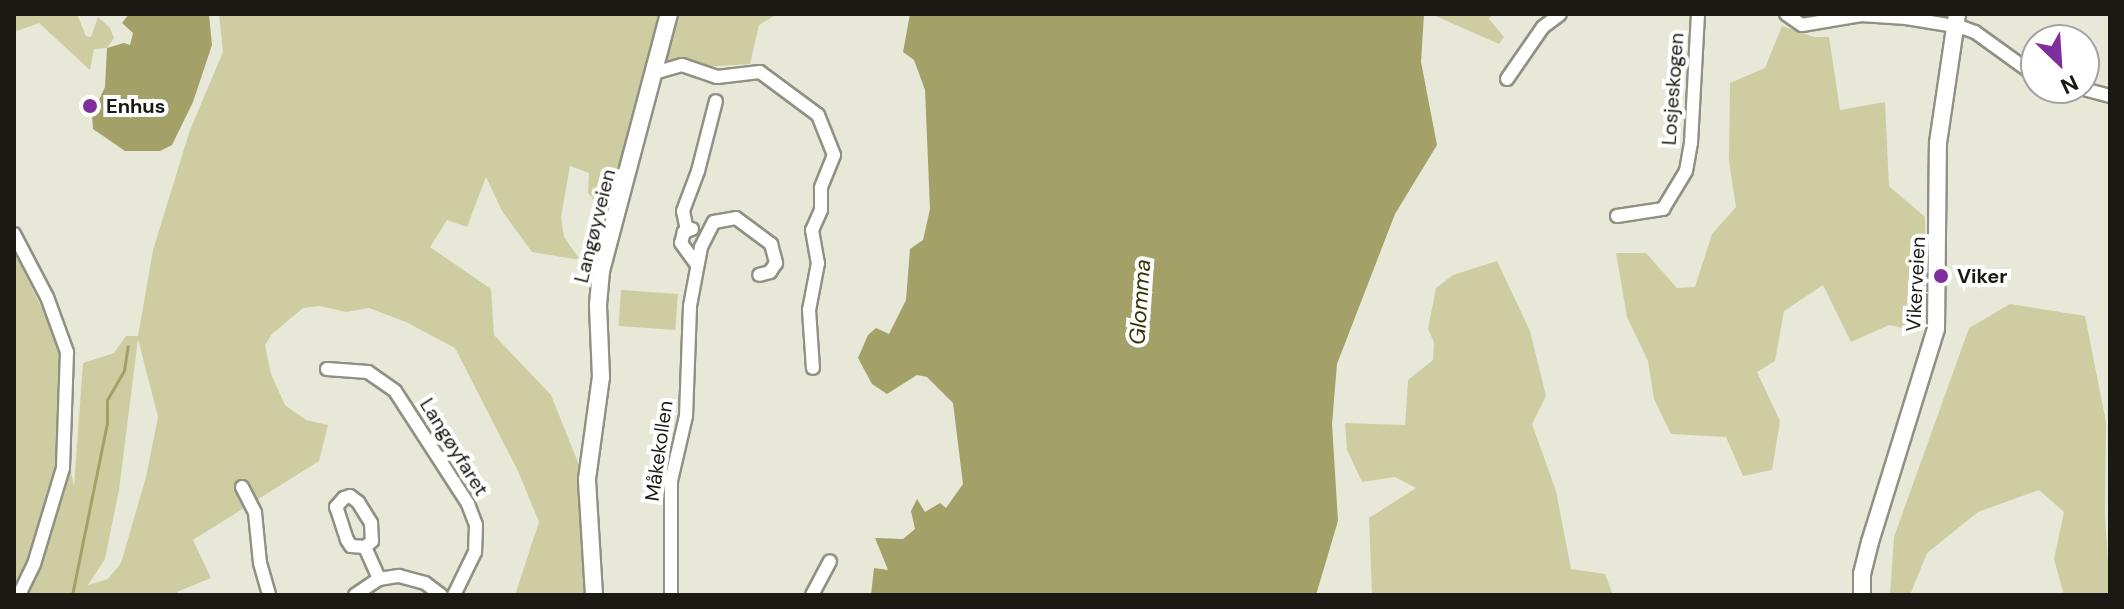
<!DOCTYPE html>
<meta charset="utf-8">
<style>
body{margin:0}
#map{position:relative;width:2124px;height:609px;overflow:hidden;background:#e8e8d9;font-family:"DM Sans",sans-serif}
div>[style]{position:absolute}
.green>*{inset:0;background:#cecda1;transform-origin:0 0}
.water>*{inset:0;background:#a3a168}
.stream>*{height:3px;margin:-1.5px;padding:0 1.5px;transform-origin:1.5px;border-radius:1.5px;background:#a3a168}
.roads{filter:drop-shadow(2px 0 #919183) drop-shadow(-2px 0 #919183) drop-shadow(0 2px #919183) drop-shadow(0 -2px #919183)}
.minor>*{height:12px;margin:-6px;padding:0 6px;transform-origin:6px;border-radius:6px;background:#fff}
.major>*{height:16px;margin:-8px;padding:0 8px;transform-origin:8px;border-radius:8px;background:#fff}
.dots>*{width:22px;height:22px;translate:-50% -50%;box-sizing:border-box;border:4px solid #fff;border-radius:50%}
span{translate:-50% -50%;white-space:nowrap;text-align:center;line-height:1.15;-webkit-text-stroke:8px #fff;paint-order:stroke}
.street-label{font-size:20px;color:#1a1914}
.poi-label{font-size:20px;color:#1a1914;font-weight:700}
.left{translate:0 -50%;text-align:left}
.water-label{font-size:22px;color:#353303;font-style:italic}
.frame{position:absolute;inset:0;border:16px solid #1a1914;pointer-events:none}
.north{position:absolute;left:2020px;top:24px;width:80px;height:80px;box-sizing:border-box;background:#fff;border:2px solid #a3a3a1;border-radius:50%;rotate:155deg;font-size:22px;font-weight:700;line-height:32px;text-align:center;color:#1a1914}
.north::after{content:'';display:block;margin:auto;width:28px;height:36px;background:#812e9d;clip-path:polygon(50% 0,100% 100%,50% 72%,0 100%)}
</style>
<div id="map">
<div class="green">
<div style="clip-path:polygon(14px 14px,77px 14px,86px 36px,91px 37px,98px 17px,110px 28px,114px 38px,107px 48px,94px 49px,90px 70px,39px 23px,14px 32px)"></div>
<div style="clip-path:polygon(evenodd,219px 14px,777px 14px,759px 25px,750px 64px,674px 69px,647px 81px,619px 185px,607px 213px,588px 193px,589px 173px,570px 166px,561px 217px,564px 237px,580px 260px,532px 252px,502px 211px,486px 177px,467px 227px,447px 220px,430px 247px,491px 289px,494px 335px,551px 395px,579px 465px,591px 595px,515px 595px,539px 522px,518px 471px,455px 348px,406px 322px,369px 308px,346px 312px,320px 306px,303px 308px,272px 334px,265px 345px,271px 374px,285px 405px,306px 420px,328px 425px,319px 461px,193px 540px,211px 578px,177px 592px,177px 595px,14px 595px,14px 252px,64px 353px,61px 427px,74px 486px,83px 363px,114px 353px,126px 336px,138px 336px,153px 250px,190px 130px,223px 52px,219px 14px,138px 339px,158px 417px,146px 477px,121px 563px,108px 579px,88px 585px,105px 559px,119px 490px,138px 339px)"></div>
<div style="clip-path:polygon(1431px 14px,1493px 14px,1489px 19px,1504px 37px,1499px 44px)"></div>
<div style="clip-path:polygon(1782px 26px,1814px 37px,1829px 37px,1840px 110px,1885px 102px,1889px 186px,1925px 217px,1926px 277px,1919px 332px,1889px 325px,1851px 342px,1823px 285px,1784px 311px,1775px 361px,1757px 372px,1780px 421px,1772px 470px,1743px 476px,1726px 437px,1671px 434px,1654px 399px,1648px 361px,1627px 317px,1616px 253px,1646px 253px,1677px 288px,1695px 287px,1712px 234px,1736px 207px,1729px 161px,1730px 83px,1765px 68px)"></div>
<div style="clip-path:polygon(1497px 261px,1530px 331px,1546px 396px,1532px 424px,1556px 491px,1571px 569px,1605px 574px,1613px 595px,1372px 595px,1369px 518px,1416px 488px,1395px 477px,1362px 482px,1347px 450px,1345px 423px,1405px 425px,1408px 380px,1433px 360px,1434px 342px,1428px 329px,1436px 288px,1453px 275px)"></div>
<div style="left:621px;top:290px;width:57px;height:36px;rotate:4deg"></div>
<div style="clip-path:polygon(2010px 304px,2085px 316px,2106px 422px,2105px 515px,2110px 595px,2064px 595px,2054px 559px,2064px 512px,2039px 490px,1978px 512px,1927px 553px,1910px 595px,1890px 595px,1894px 537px,1969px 328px)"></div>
</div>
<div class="water">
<div style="clip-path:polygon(129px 14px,209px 14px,212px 45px,193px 102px,172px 145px,160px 151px,125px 151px,93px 129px,92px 115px,105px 87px,107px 48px,124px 43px,130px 45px,133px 33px,122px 23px)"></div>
<div style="clip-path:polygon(910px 14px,1424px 14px,1421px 62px,1437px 145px,1395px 214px,1337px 364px,1332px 424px,1338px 521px,1316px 595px,871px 595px,874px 568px,888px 570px,875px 538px,903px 539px,915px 529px,911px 511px,917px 499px,925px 512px,940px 503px,946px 508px,963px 484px,953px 403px,927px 377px,917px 375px,887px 394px,872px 384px,858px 358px,868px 335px,876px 328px,889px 334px,906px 300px,910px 249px,923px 240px,930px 209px,925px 90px,914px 60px,903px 52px)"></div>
</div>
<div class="stream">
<div style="left:72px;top:595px;width:176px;rotate:-78.5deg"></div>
<div style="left:107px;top:423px;width:23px;rotate:-90deg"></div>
<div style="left:107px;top:400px;width:34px;rotate:-60deg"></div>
<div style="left:124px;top:370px;width:24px;rotate:-81deg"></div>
</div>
<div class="roads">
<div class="minor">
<div style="left:1786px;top:14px;width:19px;rotate:35deg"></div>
<div style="left:1802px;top:25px;width:60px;rotate:-9.6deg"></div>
<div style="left:1861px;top:15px;width:45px;rotate:3.8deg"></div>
<div style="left:1906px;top:18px;width:56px;rotate:9.3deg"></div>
<div style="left:1961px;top:27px;width:15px;rotate:20deg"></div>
<div style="left:1975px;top:32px;width:75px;rotate:35.8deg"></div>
<div style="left:654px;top:73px;width:29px;rotate:-16deg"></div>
<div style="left:682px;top:65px;width:37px;rotate:19deg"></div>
<div style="left:717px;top:77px;width:43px;rotate:-6.6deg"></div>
<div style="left:760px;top:72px;width:72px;rotate:36.6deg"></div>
<div style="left:818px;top:115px;width:43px;rotate:68.2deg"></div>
<div style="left:834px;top:155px;width:35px;rotate:112deg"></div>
<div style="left:821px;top:188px;width:22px;rotate:90deg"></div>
<div style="left:821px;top:210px;width:22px;rotate:114deg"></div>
<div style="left:812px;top:230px;width:34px;rotate:80deg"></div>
<div style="left:818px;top:263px;width:48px;rotate:100.8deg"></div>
<div style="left:809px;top:310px;width:58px;rotate:86.1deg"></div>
<div style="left:1507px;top:79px;width:63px;rotate:-55.3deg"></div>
<div style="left:1543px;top:27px;width:21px;rotate:-37deg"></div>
<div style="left:2080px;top:88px;width:31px;rotate:15deg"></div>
<div style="left:1617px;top:216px;width:47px;rotate:-8.7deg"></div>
<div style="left:1663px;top:209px;width:44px;rotate:-58.8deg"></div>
<div style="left:1686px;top:171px;width:28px;rotate:-80deg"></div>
<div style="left:1691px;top:143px;width:129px;rotate:-86.9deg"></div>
<div style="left:692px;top:229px;width:9px;rotate:159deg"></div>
<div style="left:684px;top:232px;width:11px;rotate:105deg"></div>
<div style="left:681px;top:243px;width:27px;rotate:54deg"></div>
<div style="left:687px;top:230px;width:19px;rotate:-102deg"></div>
<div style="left:683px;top:211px;width:43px;rotate:-69.4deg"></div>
<div style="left:698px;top:171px;width:72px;rotate:-75.6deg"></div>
<div style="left:14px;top:234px;width:71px;rotate:62.4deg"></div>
<div style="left:47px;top:297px;width:59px;rotate:70deg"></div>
<div style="left:67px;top:352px;width:116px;rotate:92deg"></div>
<div style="left:63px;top:468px;width:100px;rotate:106.8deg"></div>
<div style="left:34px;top:564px;width:34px;rotate:116deg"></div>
<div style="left:327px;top:369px;width:41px;rotate:4.2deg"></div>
<div style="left:368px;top:372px;width:33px;rotate:35deg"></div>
<div style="left:395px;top:391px;width:135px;rotate:57.1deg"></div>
<div style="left:468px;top:504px;width:22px;rotate:69deg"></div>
<div style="left:476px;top:525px;width:27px;rotate:92deg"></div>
<div style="left:475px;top:552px;width:48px;rotate:116deg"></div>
<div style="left:242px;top:487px;width:29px;rotate:63deg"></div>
<div style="left:255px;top:513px;width:50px;rotate:84.3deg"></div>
<div style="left:260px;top:563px;width:33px;rotate:74deg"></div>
<div style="left:365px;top:547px;width:14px;rotate:-176deg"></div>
<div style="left:351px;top:546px;width:7px;rotate:-124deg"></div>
<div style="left:347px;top:540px;width:35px;rotate:-108deg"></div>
<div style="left:336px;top:507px;width:12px;rotate:-48deg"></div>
<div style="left:344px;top:498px;width:6px;rotate:-18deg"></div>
<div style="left:350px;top:496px;width:10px;rotate:37deg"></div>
<div style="left:358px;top:502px;width:25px;rotate:58deg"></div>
<div style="left:371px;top:523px;width:18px;rotate:87deg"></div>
<div style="left:372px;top:541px;width:9px;rotate:139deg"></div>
<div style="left:365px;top:547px;width:35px;rotate:66deg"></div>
<div style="left:355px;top:595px;width:29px;rotate:-34deg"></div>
<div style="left:379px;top:579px;width:20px;rotate:-9deg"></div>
<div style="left:399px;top:576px;width:27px;rotate:15deg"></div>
<div style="left:425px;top:583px;width:20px;rotate:37deg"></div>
<div style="left:671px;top:595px;width:114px;rotate:-90deg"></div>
<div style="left:671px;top:481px;width:67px;rotate:-77deg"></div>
<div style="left:686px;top:416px;width:110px;rotate:-87.9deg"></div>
<div style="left:690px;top:306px;width:60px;rotate:-79.4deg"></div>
<div style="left:701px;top:247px;width:28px;rotate:-63deg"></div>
<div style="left:714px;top:222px;width:22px;rotate:-10deg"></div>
<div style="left:736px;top:218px;width:44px;rotate:36.6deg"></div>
<div style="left:771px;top:244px;width:20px;rotate:75deg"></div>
<div style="left:776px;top:263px;width:11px;rotate:124deg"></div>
<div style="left:770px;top:272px;width:11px;rotate:165deg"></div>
<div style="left:812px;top:595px;width:38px;rotate:-62deg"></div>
</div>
<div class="major">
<div style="left:594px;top:595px;width:116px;rotate:-93.5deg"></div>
<div style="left:587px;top:479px;width:103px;rotate:-82.2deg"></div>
<div style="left:601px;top:377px;width:72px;rotate:-92.4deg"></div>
<div style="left:598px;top:305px;width:34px;rotate:-85deg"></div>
<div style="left:601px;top:271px;width:266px;rotate:-75.2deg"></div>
<div style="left:1862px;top:595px;width:21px;rotate:-90deg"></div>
<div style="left:1862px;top:574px;width:33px;rotate:-76deg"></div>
<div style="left:1870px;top:542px;width:223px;rotate:-72.8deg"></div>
<div style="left:1936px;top:329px;width:186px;rotate:-89.4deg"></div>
<div style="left:1938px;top:143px;width:130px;rotate:-81.6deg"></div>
</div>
</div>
<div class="dots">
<div style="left:90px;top:106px;background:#812e9d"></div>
<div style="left:1941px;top:276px;background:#812e9d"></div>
</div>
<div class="street-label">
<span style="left:1673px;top:89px;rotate:-86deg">Losjeskogen</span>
<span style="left:595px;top:226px;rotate:-76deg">Langøyveien</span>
<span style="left:1916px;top:284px;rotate:-87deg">Vikerveien</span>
<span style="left:454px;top:447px;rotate:58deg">Langøyfaret</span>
<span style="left:659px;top:451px;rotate:-82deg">Måkekollen</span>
</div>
<div class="poi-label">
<span class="left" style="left:106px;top:106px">Enhus</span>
<span class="left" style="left:1957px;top:276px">Viker</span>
</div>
<div class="water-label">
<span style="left:1140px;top:302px;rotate:-86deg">Glomma</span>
</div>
<div class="frame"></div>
<div class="north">N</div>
</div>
